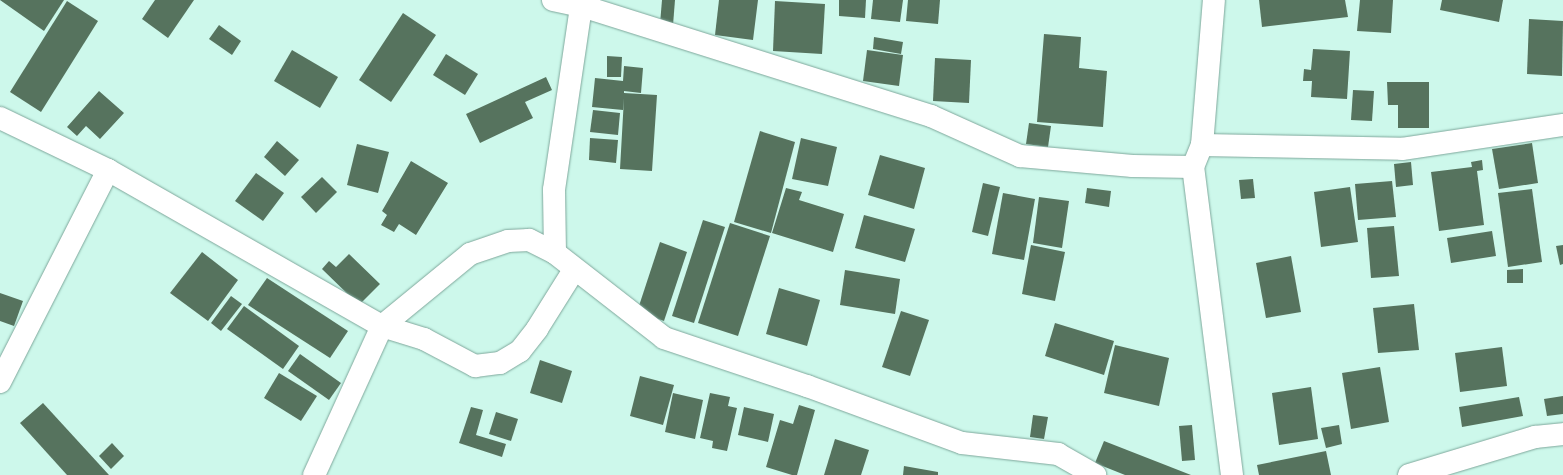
<!DOCTYPE html>
<style>
body{margin:0}
#map{position:relative;width:1563px;height:475px;overflow:hidden;background:#cdf8eb;font-family:Figtree,sans-serif}
div>[style]{position:absolute}
.building>*{inset:0;background:#56735e}
.roads{filter:drop-shadow(0 0 1px #7ea79b) drop-shadow(0 0 1px #7ea79b)}
.minor>*{height:22px;margin:-11px;padding:0 11px;transform-origin:11px;border-radius:11px;background:#fff}
span{translate:-50% -50%;white-space:nowrap;text-align:center;line-height:1.15;-webkit-text-stroke:4px #fff;paint-order:stroke}
</style>
<div id="map">
<div class="building">
<div style="clip-path:polygon(0 0,64px 0,44px 31px)"></div>
<div style="clip-path:polygon(155px 0,194px 0,168px 38px,142px 19px)"></div>
<div style="clip-path:polygon(662px 0,675px 0,673px 25px,660px 24px)"></div>
<div style="clip-path:polygon(719px 0,758px 0,753px 40px,715px 35px)"></div>
<div style="clip-path:polygon(839px 0,866px 0,865px 18px,839px 16px)"></div>
<div style="clip-path:polygon(873px 0,903px 0,900px 22px,871px 19px)"></div>
<div style="clip-path:polygon(908px 0,940px 0,938px 24px,906px 21px)"></div>
<div style="clip-path:polygon(1259px 0,1345px 0,1348px 17px,1262px 27px)"></div>
<div style="clip-path:polygon(1360px 0,1393px 0,1391px 33px,1357px 31px)"></div>
<div style="clip-path:polygon(1442px 0,1503px 0,1499px 22px,1440px 10px)"></div>
<div style="clip-path:polygon(67px 1px,98px 21px,41px 112px,10px 92px)"></div>
<div style="clip-path:polygon(775px 1px,825px 4px,822px 54px,773px 51px)"></div>
<div style="clip-path:polygon(403px 13px,436px 35px,391px 102px,359px 80px)"></div>
<div style="clip-path:polygon(1529px 19px,1563px 21px,1562px 76px,1527px 74px)"></div>
<div style="clip-path:polygon(219px 25px,241px 41px,232px 55px,209px 39px)"></div>
<div style="clip-path:polygon(1044px 34px,1081px 37px,1079px 68px,1107px 71px,1103px 127px,1037px 122px)"></div>
<div style="clip-path:polygon(874px 37px,903px 42px,901px 54px,873px 49px)"></div>
<div style="clip-path:polygon(1313px 49px,1350px 51px,1347px 99px,1311px 97px,1312px 81px,1303px 81px,1304px 69px,1311px 70px)"></div>
<div style="clip-path:polygon(292px 50px,338px 77px,320px 108px,274px 81px)"></div>
<div style="clip-path:polygon(867px 50px,903px 55px,899px 86px,863px 81px)"></div>
<div style="clip-path:polygon(446px 54px,478px 74px,465px 95px,433px 75px)"></div>
<div style="clip-path:polygon(607px 56px,622px 57px,621px 77px,607px 77px)"></div>
<div style="clip-path:polygon(935px 58px,971px 60px,969px 103px,933px 101px)"></div>
<div style="clip-path:polygon(624px 66px,643px 68px,641px 93px,624px 91px,624px 93px,657px 95px,652px 171px,620px 169px,624px 98px,623px 110px,592px 107px,594px 88px,613px 90px,594px 88px,595px 78px,623px 81px)"></div>
<div style="clip-path:polygon(546px 77px,552px 90px,525px 102px,533px 118px,480px 143px,466px 114px)"></div>
<div style="clip-path:polygon(1387px 82px,1429px 82px,1429px 128px,1398px 128px,1398px 105px,1388px 105px)"></div>
<div style="clip-path:polygon(1353px 90px,1374px 91px,1372px 121px,1351px 120px)"></div>
<div style="clip-path:polygon(99px 91px,124px 113px,100px 139px,86px 126px,77px 136px,67px 127px)"></div>
<div style="clip-path:polygon(593px 110px,620px 113px,618px 135px,590px 132px)"></div>
<div style="clip-path:polygon(1029px 123px,1051px 126px,1048px 147px,1026px 144px)"></div>
<div style="clip-path:polygon(760px 131px,795px 142px,771px 233px,734px 222px)"></div>
<div style="clip-path:polygon(590px 138px,618px 140px,616px 163px,589px 160px)"></div>
<div style="clip-path:polygon(801px 138px,837px 147px,828px 186px,792px 179px)"></div>
<div style="clip-path:polygon(277px 141px,299px 160px,285px 176px,264px 157px)"></div>
<div style="clip-path:polygon(1532px 143px,1538px 183px,1499px 189px,1492px 149px)"></div>
<div style="clip-path:polygon(357px 144px,389px 152px,378px 193px,347px 185px)"></div>
<div style="clip-path:polygon(880px 155px,925px 168px,914px 209px,868px 195px)"></div>
<div style="clip-path:polygon(1482px 160px,1483px 170px,1477px 171px,1484px 225px,1439px 231px,1431px 172px,1472px 167px,1471px 162px)"></div>
<div style="clip-path:polygon(411px 161px,448px 183px,416px 235px,399px 224px,394px 232px,381px 225px,387px 215px,382px 211px)"></div>
<div style="clip-path:polygon(1411px 162px,1413px 185px,1396px 187px,1394px 164px)"></div>
<div style="clip-path:polygon(256px 173px,284px 193px,263px 221px,235px 201px)"></div>
<div style="clip-path:polygon(322px 177px,337px 192px,316px 213px,301px 197px)"></div>
<div style="clip-path:polygon(1253px 179px,1255px 198px,1241px 199px,1239px 180px)"></div>
<div style="clip-path:polygon(1392px 181px,1396px 217px,1358px 220px,1355px 184px)"></div>
<div style="clip-path:polygon(983px 183px,1000px 187px,988px 236px,972px 232px)"></div>
<div style="clip-path:polygon(1350px 187px,1358px 242px,1321px 247px,1314px 192px)"></div>
<div style="clip-path:polygon(786px 188px,802px 192px,799px 200px,844px 214px,833px 252px,772px 233px)"></div>
<div style="clip-path:polygon(1087px 188px,1111px 191px,1109px 207px,1085px 203px)"></div>
<div style="clip-path:polygon(1532px 189px,1542px 262px,1508px 267px,1498px 193px)"></div>
<div style="clip-path:polygon(1003px 193px,1035px 199px,1024px 260px,992px 254px)"></div>
<div style="clip-path:polygon(1039px 197px,1069px 201px,1062px 248px,1033px 243px)"></div>
<div style="clip-path:polygon(864px 215px,915px 229px,905px 262px,855px 248px)"></div>
<div style="clip-path:polygon(703px 220px,725px 227px,694px 323px,672px 316px)"></div>
<div style="clip-path:polygon(730px 223px,770px 236px,738px 336px,698px 323px)"></div>
<div style="clip-path:polygon(1394px 226px,1399px 276px,1371px 278px,1367px 228px)"></div>
<div style="clip-path:polygon(1492px 231px,1496px 256px,1451px 263px,1447px 238px)"></div>
<div style="clip-path:polygon(660px 242px,687px 252px,664px 321px,637px 312px)"></div>
<div style="clip-path:polygon(1031px 245px,1065px 252px,1055px 301px,1022px 294px)"></div>
<div style="clip-path:polygon(1563px 245px,1563px 264px,1560px 265px,1556px 246px)"></div>
<div style="clip-path:polygon(202px 252px,238px 280px,208px 321px,170px 293px)"></div>
<div style="clip-path:polygon(349px 254px,380px 284px,359px 305px,322px 269px,329px 261px,336px 267px)"></div>
<div style="clip-path:polygon(1291px 256px,1301px 312px,1266px 318px,1256px 263px)"></div>
<div style="clip-path:polygon(1523px 269px,1523px 283px,1507px 283px,1507px 270px)"></div>
<div style="clip-path:polygon(845px 270px,900px 279px,895px 314px,840px 305px)"></div>
<div style="clip-path:polygon(267px 278px,348px 331px,330px 358px,248px 305px)"></div>
<div style="clip-path:polygon(779px 288px,820px 300px,807px 346px,766px 334px)"></div>
<div style="clip-path:polygon(0 293px,23px 301px,14px 326px,0 321px)"></div>
<div style="clip-path:polygon(231px 296px,242px 304px,221px 331px,211px 323px)"></div>
<div style="clip-path:polygon(1414px 304px,1419px 350px,1378px 353px,1373px 308px)"></div>
<div style="clip-path:polygon(244px 306px,299px 346px,283px 369px,227px 329px)"></div>
<div style="clip-path:polygon(901px 311px,929px 320px,910px 376px,882px 367px)"></div>
<div style="clip-path:polygon(1055px 323px,1114px 341px,1104px 375px,1045px 356px)"></div>
<div style="clip-path:polygon(1115px 345px,1169px 358px,1159px 406px,1104px 393px)"></div>
<div style="clip-path:polygon(1502px 347px,1507px 386px,1460px 392px,1455px 353px)"></div>
<div style="clip-path:polygon(300px 354px,341px 383px,329px 400px,288px 371px)"></div>
<div style="clip-path:polygon(540px 360px,572px 371px,562px 403px,530px 393px)"></div>
<div style="clip-path:polygon(1380px 367px,1389px 422px,1351px 429px,1342px 373px)"></div>
<div style="clip-path:polygon(279px 373px,317px 396px,301px 421px,264px 398px)"></div>
<div style="clip-path:polygon(640px 376px,674px 385px,663px 425px,630px 416px)"></div>
<div style="clip-path:polygon(1311px 387px,1318px 439px,1279px 445px,1272px 393px)"></div>
<div style="clip-path:polygon(673px 393px,703px 400px,695px 439px,665px 432px)"></div>
<div style="clip-path:polygon(710px 393px,730px 397px,728px 406px,737px 408px,727px 451px,712px 448px,713px 441px,700px 438px)"></div>
<div style="clip-path:polygon(1563px 396px,1563px 414px,1547px 416px,1544px 399px)"></div>
<div style="clip-path:polygon(1519px 397px,1523px 416px,1462px 427px,1459px 407px)"></div>
<div style="clip-path:polygon(43px 403px,109px 475px,67px 475px,20px 423px)"></div>
<div style="clip-path:polygon(799px 405px,815px 410px,797px 475px,792px 475px,766px 467px,780px 420px,793px 424px)"></div>
<div style="clip-path:polygon(471px 407px,483px 410px,476px 435px,506px 444px,502px 457px,459px 443px)"></div>
<div style="clip-path:polygon(744px 407px,774px 414px,768px 442px,738px 435px)"></div>
<div style="clip-path:polygon(496px 412px,518px 419px,511px 441px,489px 434px)"></div>
<div style="clip-path:polygon(1033px 415px,1048px 417px,1044px 439px,1030px 437px)"></div>
<div style="clip-path:polygon(1192px 425px,1195px 460px,1182px 461px,1179px 426px)"></div>
<div style="clip-path:polygon(1339px 425px,1342px 444px,1326px 448px,1321px 428px)"></div>
<div style="clip-path:polygon(835px 439px,869px 450px,861px 475px,824px 475px)"></div>
<div style="clip-path:polygon(1104px 441px,1191px 475px,1125px 475px,1095px 463px)"></div>
<div style="clip-path:polygon(112px 443px,124px 456px,111px 469px,99px 456px)"></div>
<div style="clip-path:polygon(1326px 451px,1331px 475px,1259px 475px,1257px 465px)"></div>
<div style="clip-path:polygon(904px 466px,938px 472px,938px 475px,903px 475px)"></div>
</div>
<div class="roads">
<div class="minor">
<div style="left:553px;top:0;width:30px;rotate:12deg"></div>
<div style="left:582px;top:6px;width:366px;rotate:17.5deg"></div>
<div style="left:931px;top:116px;width:98px;rotate:24.2deg"></div>
<div style="left:1020px;top:156px;width:113px;rotate:5.1deg"></div>
<div style="left:1133px;top:166px;width:60px;rotate:1deg"></div>
<div style="left:582px;top:0;width:192px;rotate:98.4deg"></div>
<div style="left:554px;top:190px;width:63px;rotate:89.1deg"></div>
<div style="left:555px;top:253px;width:138px;rotate:37.9deg"></div>
<div style="left:664px;top:338px;width:151px;rotate:18.6deg"></div>
<div style="left:807px;top:386px;width:165px;rotate:20.2deg"></div>
<div style="left:962px;top:443px;width:97px;rotate:6.5deg"></div>
<div style="left:1058px;top:454px;width:43px;rotate:29.6deg"></div>
<div style="left:0;top:118px;width:120px;rotate:25.7deg"></div>
<div style="left:108px;top:170px;width:315px;rotate:29.7deg"></div>
<div style="left:382px;top:326px;width:164px;rotate:114.5deg"></div>
<div style="left:1202px;top:145px;width:145px;rotate:-85.3deg"></div>
<div style="left:555px;top:253px;width:29px;rotate:-153deg"></div>
<div style="left:529px;top:240px;width:21px;rotate:177deg"></div>
<div style="left:508px;top:241px;width:40px;rotate:161.1deg"></div>
<div style="left:470px;top:254px;width:114px;rotate:140.7deg"></div>
<div style="left:382px;top:326px;width:44px;rotate:17.2deg"></div>
<div style="left:424px;top:339px;width:58px;rotate:27.9deg"></div>
<div style="left:475px;top:366px;width:25px;rotate:-7deg"></div>
<div style="left:500px;top:363px;width:23px;rotate:-31deg"></div>
<div style="left:520px;top:351px;width:28px;rotate:-52deg"></div>
<div style="left:537px;top:329px;width:70px;rotate:-57.9deg"></div>
<div style="left:0;top:382px;width:238px;rotate:-63deg"></div>
<div style="left:1232px;top:475px;width:310px;rotate:-97.2deg"></div>
<div style="left:1193px;top:167px;width:24px;rotate:-68deg"></div>
<div style="left:1202px;top:145px;width:200px;rotate:1.1deg"></div>
<div style="left:1402px;top:149px;width:163px;rotate:-8.5deg"></div>
<div style="left:1409px;top:475px;width:132px;rotate:-16.8deg"></div>
<div style="left:1535px;top:437px;width:28px;rotate:-6deg"></div>
</div>
</div>
</div>
